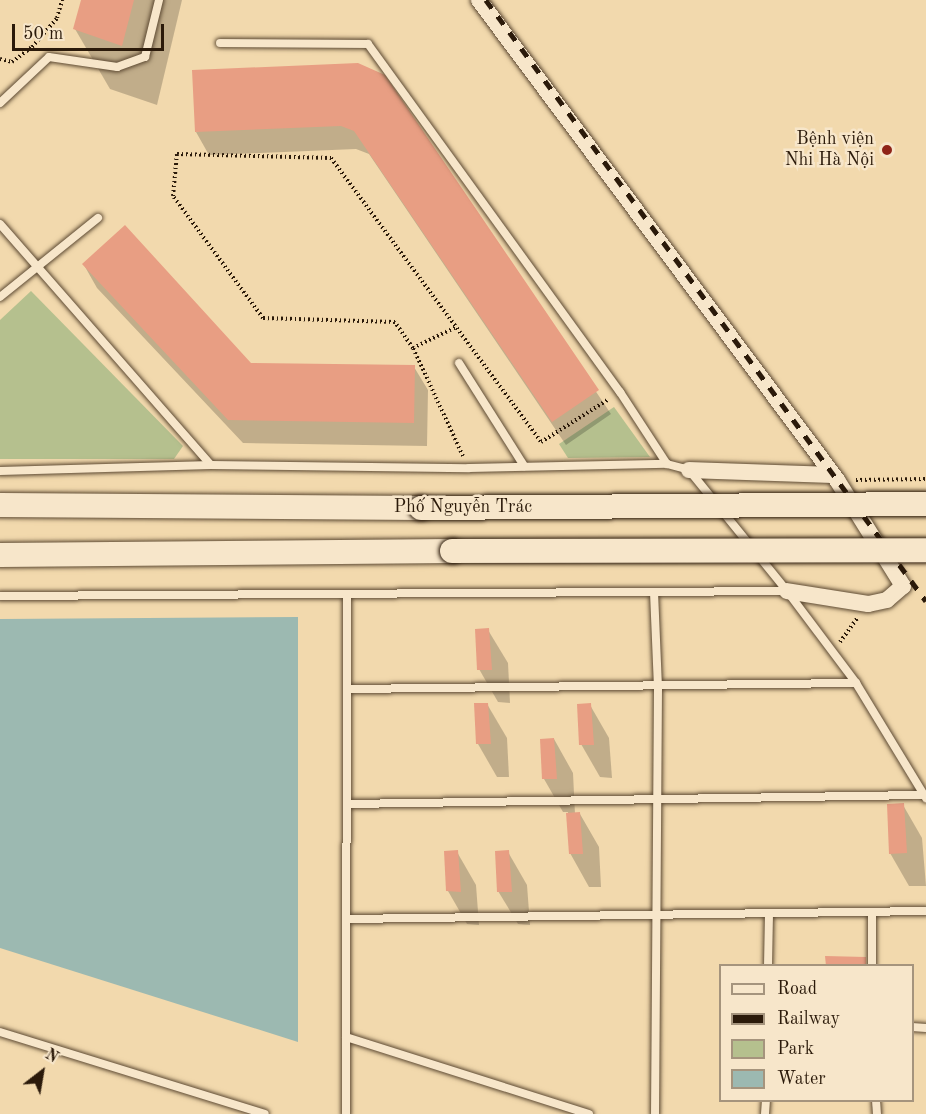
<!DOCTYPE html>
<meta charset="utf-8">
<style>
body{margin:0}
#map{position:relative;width:926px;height:1114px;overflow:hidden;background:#f2d9ad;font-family:"Old Standard TT",serif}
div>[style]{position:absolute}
.green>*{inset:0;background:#b5c08e}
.water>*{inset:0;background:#9cb9b1}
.shadow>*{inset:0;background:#0003}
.building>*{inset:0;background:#e89e83}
.path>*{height:4px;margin-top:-2px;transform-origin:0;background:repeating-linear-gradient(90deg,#2b1a0a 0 1.5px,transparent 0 4.5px)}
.roads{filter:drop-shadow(0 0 2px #5d4a33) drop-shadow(0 0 2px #5d4a33)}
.lane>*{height:8px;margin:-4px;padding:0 4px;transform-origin:4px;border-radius:4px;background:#f7e6ca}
.street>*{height:16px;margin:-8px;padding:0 8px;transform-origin:8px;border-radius:8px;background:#f7e6ca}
.secondary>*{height:24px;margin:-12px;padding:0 12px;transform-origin:12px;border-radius:12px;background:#f7e6ca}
.rail>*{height:4.5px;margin-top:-2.25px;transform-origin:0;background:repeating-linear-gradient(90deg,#2b1a0a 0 10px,transparent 0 20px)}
.bridges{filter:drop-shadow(0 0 2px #2b1a0a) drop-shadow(0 0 2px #2b1a0a)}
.secondary-bridge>*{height:24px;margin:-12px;padding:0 12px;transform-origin:12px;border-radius:12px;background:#f7e6ca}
.dots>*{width:16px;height:16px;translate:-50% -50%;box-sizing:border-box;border:3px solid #f7e6ca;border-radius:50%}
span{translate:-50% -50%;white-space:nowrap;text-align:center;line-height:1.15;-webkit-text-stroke:5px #f7e6ca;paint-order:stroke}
.poi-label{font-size:18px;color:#2b1a0a}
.right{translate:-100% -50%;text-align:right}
.street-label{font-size:18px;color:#2b1a0a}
.legend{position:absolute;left:719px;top:964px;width:195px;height:138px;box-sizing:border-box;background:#f7e6ca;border:2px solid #a5947d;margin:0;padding:8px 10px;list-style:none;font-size:18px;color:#2b1a0a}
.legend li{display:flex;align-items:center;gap:12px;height:30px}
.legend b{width:30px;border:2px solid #a5947d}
.north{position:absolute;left:12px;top:1042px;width:60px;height:60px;-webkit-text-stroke:4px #f7e6ca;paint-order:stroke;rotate:31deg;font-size:16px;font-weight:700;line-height:24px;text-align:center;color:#2b1a0a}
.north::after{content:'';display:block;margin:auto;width:21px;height:27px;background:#2b1a0a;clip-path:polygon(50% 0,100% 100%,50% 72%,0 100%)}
.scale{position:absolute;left:12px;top:24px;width:152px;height:27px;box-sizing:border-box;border:3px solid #2b1a0a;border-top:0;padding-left:8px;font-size:18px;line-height:21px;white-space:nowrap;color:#2b1a0a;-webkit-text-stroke:4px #f7e6ca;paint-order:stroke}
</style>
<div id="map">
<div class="green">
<div style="clip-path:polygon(31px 291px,183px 446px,174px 459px,0 459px,0 320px)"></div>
<div style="clip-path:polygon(614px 407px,650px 457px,568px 458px,559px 444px)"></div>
</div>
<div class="water">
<div style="clip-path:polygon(298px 617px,298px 1042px,0 948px,0 619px)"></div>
</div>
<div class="shadow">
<div style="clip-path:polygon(82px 0,182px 0,157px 105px,110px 89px,75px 29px)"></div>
<div style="clip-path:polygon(384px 76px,611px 414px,566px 445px,369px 154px,356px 149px,209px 155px,196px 132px)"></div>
<div style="clip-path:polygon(84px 265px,251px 364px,414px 367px,428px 390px,427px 446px,243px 443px,97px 288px)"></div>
<div style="clip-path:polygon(488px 630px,508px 663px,510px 703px,498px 702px,479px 669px)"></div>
<div style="clip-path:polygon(487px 704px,507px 738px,509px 777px,497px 777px,478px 744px)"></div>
<div style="clip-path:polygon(590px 705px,609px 738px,612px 778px,600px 777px,581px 744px)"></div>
<div style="clip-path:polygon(554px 739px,573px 773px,575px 814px,580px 814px,599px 847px,601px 887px,589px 887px,570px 853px,568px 812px,563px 812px,544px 779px)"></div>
<div style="clip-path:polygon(903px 805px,922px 838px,926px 886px,909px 886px,890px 853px)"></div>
<div style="clip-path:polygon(457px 852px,476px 885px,479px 925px,467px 924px,448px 891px)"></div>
<div style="clip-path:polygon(508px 852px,527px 885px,530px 925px,518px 924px,498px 891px)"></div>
</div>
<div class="building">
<div style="clip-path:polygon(81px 0,134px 0,122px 46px,73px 29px)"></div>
<div style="clip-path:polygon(358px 63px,385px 75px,599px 390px,552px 422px,354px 131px,341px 126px,195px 132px,192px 70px)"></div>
<div style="clip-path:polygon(125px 225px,251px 363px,415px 365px,414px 423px,228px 420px,82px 264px)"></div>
<div style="clip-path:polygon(489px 628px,492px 670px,477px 670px,475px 629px)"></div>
<div style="clip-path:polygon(474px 703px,488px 703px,491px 744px,476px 744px)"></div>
<div style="clip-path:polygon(591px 703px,594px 745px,579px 745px,577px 704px)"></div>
<div style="clip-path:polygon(554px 738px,557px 779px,542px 779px,540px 739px)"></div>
<div style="clip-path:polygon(904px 803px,907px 853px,889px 854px,887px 804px)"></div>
<div style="clip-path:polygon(580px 812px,583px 854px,569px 854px,566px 813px)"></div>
<div style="clip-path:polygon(458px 850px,461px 892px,446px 891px,444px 851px)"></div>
<div style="clip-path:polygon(509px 850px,512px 892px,497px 892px,495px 851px)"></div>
<div style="clip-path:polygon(825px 956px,866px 957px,866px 966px,826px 966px)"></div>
</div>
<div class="path">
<div style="left:0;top:59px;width:12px;rotate:14deg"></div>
<div style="left:12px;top:62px;width:25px;rotate:-37deg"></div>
<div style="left:32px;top:47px;width:38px;rotate:-49deg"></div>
<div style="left:57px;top:18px;width:19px;rotate:-74deg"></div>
<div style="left:413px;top:348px;width:48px;rotate:-26deg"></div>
<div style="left:463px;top:456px;width:119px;rotate:-114.8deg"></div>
<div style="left:413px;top:348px;width:32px;rotate:-125deg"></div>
<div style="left:395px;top:322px;width:132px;rotate:-178.3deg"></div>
<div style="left:263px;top:318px;width:152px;rotate:-126.4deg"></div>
<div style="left:173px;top:196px;width:42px;rotate:-84.6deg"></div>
<div style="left:177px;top:154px;width:154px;rotate:1.5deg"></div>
<div style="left:331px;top:158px;width:353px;rotate:53.5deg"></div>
<div style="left:541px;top:442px;width:80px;rotate:-32.3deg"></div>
<div style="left:856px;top:480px;width:70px;rotate:-0.8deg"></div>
<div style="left:840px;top:642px;width:29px;rotate:-54deg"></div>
</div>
<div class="roads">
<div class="lane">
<div style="left:220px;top:43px;width:148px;rotate:0.4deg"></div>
<div style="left:368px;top:44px;width:430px;rotate:54.1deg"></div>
<div style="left:620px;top:392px;width:86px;rotate:56.9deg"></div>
<div style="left:0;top:103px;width:67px;rotate:-43.2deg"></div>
<div style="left:49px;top:57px;width:69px;rotate:8.4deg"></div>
<div style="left:117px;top:67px;width:30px;rotate:-20deg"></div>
<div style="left:145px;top:57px;width:59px;rotate:-76.2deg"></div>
<div style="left:0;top:224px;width:320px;rotate:48.8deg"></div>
<div style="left:0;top:297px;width:126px;rotate:-38.9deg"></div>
<div style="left:459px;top:363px;width:122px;rotate:57.7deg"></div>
<div style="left:0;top:471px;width:211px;rotate:-1.6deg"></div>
<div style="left:211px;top:465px;width:258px;rotate:0.7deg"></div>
<div style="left:469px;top:468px;width:198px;rotate:-1.2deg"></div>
<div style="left:667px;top:464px;width:23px;rotate:15deg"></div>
<div style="left:689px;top:470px;width:156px;rotate:51deg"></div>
<div style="left:654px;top:592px;width:96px;rotate:87.6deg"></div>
<div style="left:658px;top:688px;width:426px;rotate:90.4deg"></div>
<div style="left:0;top:596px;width:787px;rotate:-0.36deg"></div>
<div style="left:787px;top:591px;width:115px;rotate:53.1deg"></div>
<div style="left:856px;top:683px;width:135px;rotate:58.7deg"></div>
<div style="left:349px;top:689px;width:507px;rotate:-0.68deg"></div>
<div style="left:348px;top:804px;width:576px;rotate:-0.9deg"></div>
<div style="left:872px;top:912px;width:54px;rotate:90deg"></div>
<div style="left:347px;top:919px;width:579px;rotate:-0.79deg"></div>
<div style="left:768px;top:966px;width:53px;rotate:-88.9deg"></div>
<div style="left:912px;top:1027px;width:14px;rotate:4deg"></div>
<div style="left:0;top:1032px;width:277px;rotate:17.2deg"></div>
<div style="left:346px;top:1037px;width:255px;rotate:17.6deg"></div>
<div style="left:876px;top:1100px;width:14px;rotate:86deg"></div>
<div style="left:346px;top:1114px;width:517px;rotate:-89.89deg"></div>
<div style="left:765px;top:1114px;width:14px;rotate:-86deg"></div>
</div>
<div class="street">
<div style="left:479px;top:0;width:599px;rotate:53.28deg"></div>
<div style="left:837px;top:480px;width:125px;rotate:58.1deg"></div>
<div style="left:903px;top:586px;width:21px;rotate:139deg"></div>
<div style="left:887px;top:600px;width:19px;rotate:168deg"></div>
<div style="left:868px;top:604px;width:82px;rotate:-170.9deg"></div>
<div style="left:689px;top:470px;width:143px;rotate:2deg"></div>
</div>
<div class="secondary">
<div style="left:0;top:505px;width:421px;rotate:0.4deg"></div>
<div style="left:0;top:555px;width:452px;rotate:-0.5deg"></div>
</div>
</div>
<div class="rail">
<div style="left:486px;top:0;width:745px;rotate:53.79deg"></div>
</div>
<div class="bridges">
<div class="secondary-bridge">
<div style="left:421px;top:508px;width:505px;rotate:-0.45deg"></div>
<div style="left:452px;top:551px;width:474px;rotate:-0.1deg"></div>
</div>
</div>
<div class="dots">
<div style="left:887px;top:150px;background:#8f2418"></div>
</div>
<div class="poi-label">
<span class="right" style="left:874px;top:150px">Bệnh viện<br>Nhi Hà Nội</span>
</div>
<div class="street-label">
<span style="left:463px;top:507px">Phố Nguyễn Trác</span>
</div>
<ul class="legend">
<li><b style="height:8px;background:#f7e6ca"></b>Road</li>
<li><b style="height:8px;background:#2b1a0a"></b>Railway</li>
<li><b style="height:16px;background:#b5c08e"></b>Park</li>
<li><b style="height:16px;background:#9cb9b1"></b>Water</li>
</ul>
<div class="north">N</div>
<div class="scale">50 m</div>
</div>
